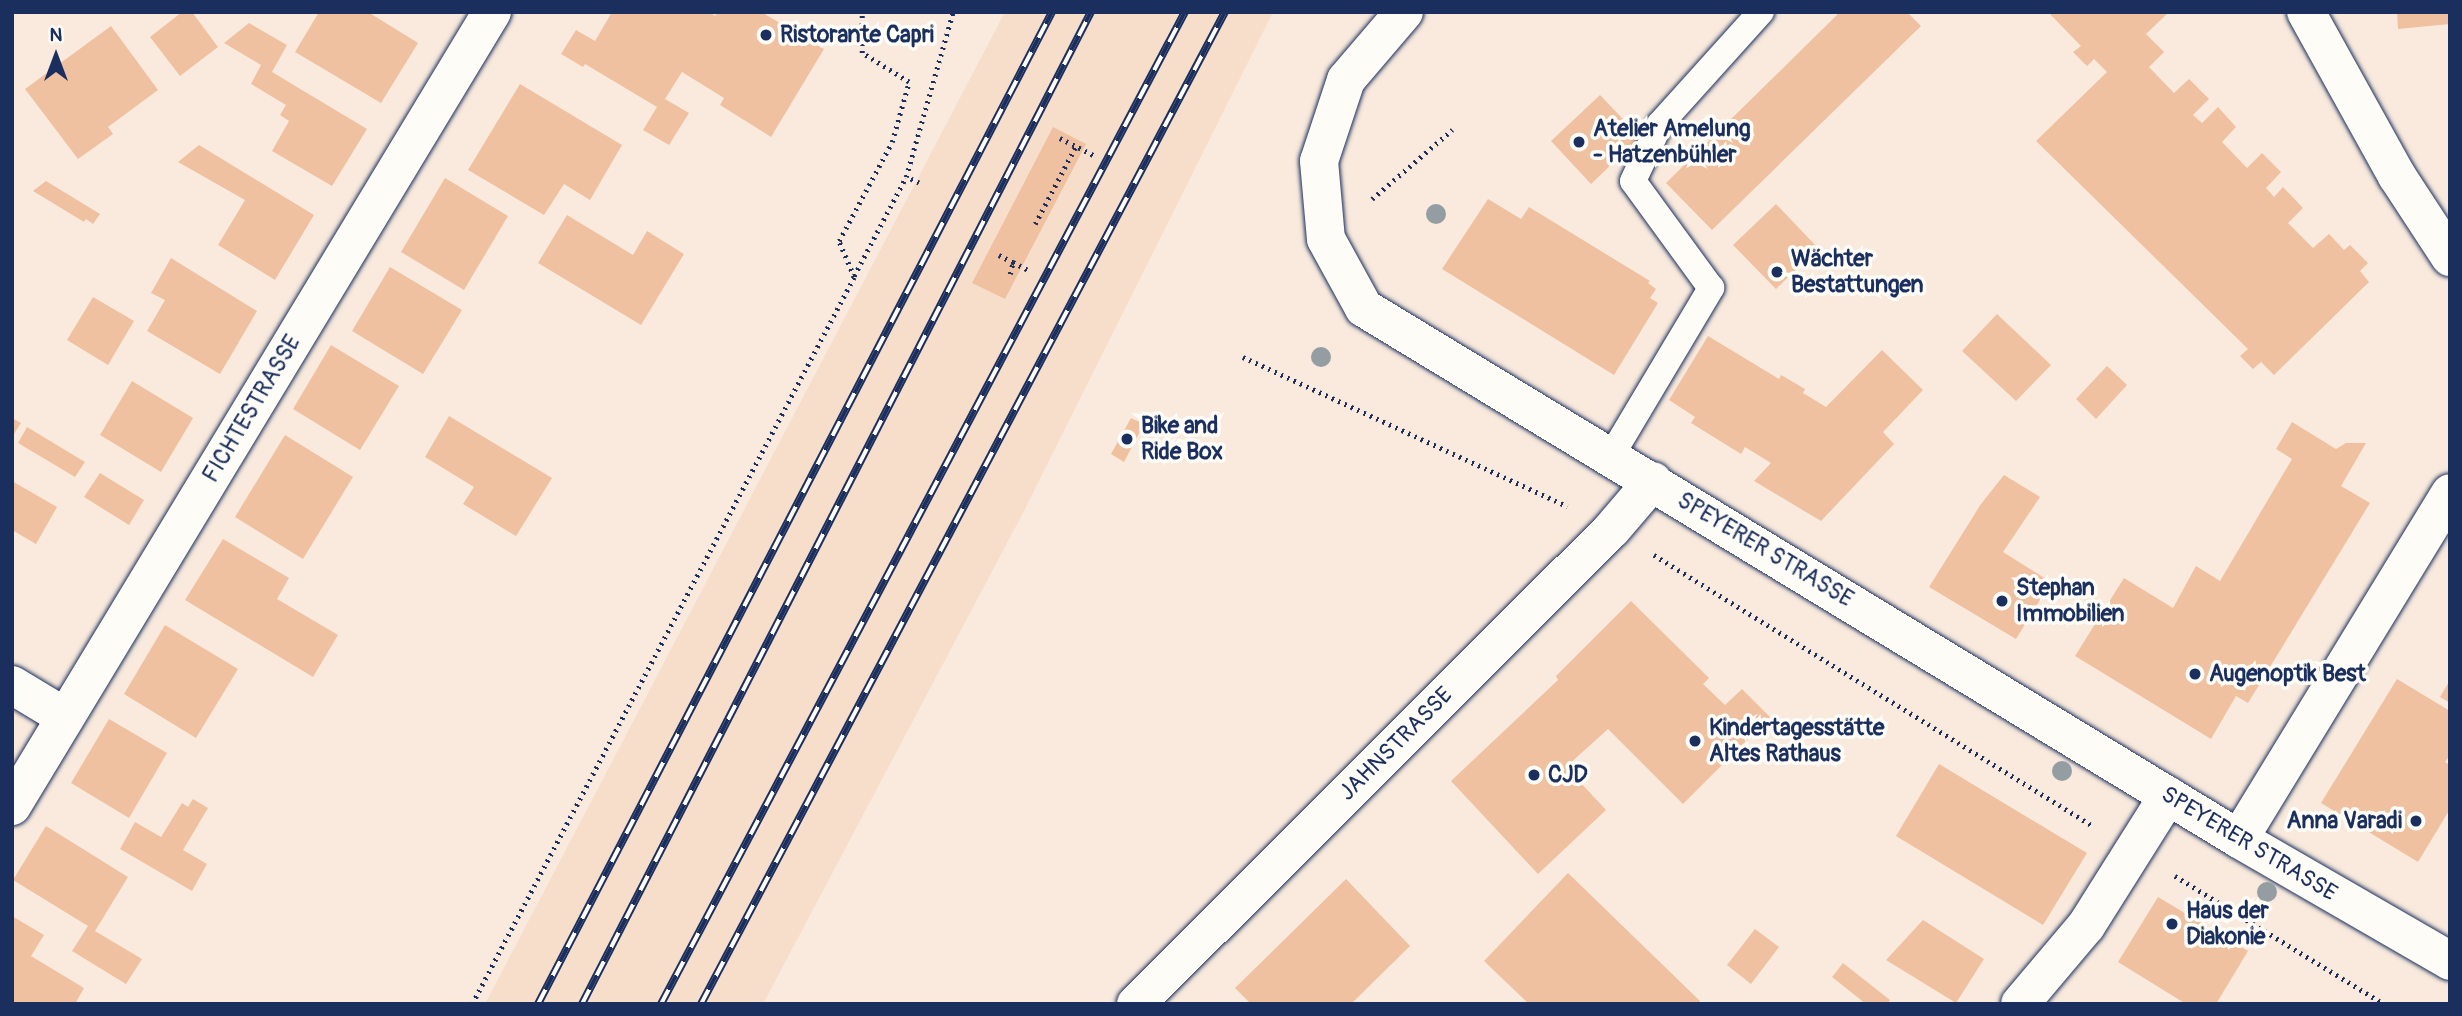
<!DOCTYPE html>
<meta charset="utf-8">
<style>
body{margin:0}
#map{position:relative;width:2462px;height:1016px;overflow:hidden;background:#f9eadd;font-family:Pangolin,sans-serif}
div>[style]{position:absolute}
.built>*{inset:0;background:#f6decb}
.building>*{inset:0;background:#f0c1a0}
.path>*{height:4.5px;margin-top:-2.25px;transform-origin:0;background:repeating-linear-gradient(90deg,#1b2f5e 0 2px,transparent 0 7px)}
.roads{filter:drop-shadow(0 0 2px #1b2f5e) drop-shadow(0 0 2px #1b2f5e)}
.service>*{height:26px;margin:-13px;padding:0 13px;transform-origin:13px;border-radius:13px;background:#fdfcf7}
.minor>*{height:38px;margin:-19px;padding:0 19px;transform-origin:19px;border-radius:19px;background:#fdfcf7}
.rail>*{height:8px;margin-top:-4px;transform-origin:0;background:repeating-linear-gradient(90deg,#fdfcf7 0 16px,#1b2f5e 0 32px);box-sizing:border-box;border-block:2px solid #1b2f5e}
.trees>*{width:20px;height:20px;margin:-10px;border-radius:50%;background:#949da2}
.dots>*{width:19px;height:19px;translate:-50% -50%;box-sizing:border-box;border:4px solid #fdfcf7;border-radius:50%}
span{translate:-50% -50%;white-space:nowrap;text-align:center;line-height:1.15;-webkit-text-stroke:7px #fdfcf7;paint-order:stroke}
.poi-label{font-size:23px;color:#1b2f5e;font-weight:700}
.left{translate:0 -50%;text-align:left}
.right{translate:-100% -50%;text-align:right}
.street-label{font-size:23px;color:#1b2f5e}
.frame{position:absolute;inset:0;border:14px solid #1b2f5e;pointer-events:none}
.north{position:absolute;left:21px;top:21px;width:70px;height:70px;-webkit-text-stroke:5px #fdfcf7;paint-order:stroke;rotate:0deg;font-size:19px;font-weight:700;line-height:28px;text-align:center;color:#1b2f5e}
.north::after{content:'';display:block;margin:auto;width:24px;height:32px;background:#1b2f5e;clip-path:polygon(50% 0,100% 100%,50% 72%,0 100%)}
</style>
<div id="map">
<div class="built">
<div style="clip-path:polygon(1005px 12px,1273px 12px,1024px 511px,763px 1004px,485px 1004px)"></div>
</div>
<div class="building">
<div style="clip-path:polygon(182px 12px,192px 12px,218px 47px,180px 76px,150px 37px)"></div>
<div style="clip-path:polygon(319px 12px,368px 12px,418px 43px,381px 103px,295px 52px)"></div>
<div style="clip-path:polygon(612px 12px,709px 12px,715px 16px,718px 12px,761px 12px,824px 49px,771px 137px,720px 105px,724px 98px,682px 72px,665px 99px,689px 113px,669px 145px,643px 130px,657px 107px,585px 64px,583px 67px,561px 54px,576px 30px,595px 41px)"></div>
<div style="clip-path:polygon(1840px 12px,1907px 12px,1921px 26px,1712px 230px,1666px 183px)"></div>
<div style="clip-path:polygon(2048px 12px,2169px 12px,2146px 34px,2164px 52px,2149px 67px,2174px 93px,2189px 79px,2209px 99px,2193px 115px,2202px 123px,2218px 107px,2236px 127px,2222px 142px,2247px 168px,2262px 153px,2281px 172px,2266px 188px,2274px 197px,2283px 187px,2303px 208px,2288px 223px,2313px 248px,2329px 234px,2344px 250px,2350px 245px,2368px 263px,2360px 271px,2369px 282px,2274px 375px,2261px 362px,2253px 369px,2240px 356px,2248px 349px,2036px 141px,2107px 72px,2094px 59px,2087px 66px,2073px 52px,2081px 46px)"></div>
<div style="clip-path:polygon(2397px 12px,2450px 12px,2450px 24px,2398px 29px)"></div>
<div style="clip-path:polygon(249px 23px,287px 45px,272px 72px,367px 129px,332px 186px,272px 151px,289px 121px,280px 115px,286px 105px,251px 84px,261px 65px,224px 43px)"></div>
<div style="clip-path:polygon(111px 26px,158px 90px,108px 127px,113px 134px,78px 159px,25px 89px)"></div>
<div style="clip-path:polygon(520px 84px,622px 145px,590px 200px,564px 184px,544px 215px,468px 170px)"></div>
<div style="clip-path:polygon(1600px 95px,1640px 137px,1591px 184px,1551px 141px)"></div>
<div style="clip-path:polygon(1053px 127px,1086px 144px,1005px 299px,972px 283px)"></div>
<div style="clip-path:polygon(199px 145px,314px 215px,275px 280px,218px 245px,245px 200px,178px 162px)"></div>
<div style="clip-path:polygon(445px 178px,508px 216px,464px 290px,401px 252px)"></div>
<div style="clip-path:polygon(46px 181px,100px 214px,93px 224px,86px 219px,84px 222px,33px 191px)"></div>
<div style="clip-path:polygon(1488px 199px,1521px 219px,1529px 207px,1650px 281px,1648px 283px,1656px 289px,1650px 298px,1658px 303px,1614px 375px,1442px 269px)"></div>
<div style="clip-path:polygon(1776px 204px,1818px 248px,1776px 289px,1733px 245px)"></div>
<div style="clip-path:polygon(567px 215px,633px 255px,647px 231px,684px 254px,641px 325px,538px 263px)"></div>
<div style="clip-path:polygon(171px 258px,257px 311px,220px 374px,147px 331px,165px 300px,151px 293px)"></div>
<div style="clip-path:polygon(390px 267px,462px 310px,423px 374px,352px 331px)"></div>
<div style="clip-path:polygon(93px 297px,134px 321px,108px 365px,67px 340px)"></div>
<div style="clip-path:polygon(1997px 314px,2051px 365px,2016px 401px,1962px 351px)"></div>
<div style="clip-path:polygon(1708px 336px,1779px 379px,1781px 375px,1805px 389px,1803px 393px,1826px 407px,1882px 350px,1923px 390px,1883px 432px,1894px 444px,1821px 521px,1754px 481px,1771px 463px,1745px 447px,1741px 454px,1691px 423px,1695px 417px,1669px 400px)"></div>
<div style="clip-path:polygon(331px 345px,399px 386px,360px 450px,293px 409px)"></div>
<div style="clip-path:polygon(2107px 366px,2127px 385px,2096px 419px,2076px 399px)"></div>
<div style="clip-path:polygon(132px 381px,193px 418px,161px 472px,100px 435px)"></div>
<div style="clip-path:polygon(449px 416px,552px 478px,516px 536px,463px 504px,474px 487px,425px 457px)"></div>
<div style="clip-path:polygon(12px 418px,21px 423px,12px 437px)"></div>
<div style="clip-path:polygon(1131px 418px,1144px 424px,1124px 462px,1111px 454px)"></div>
<div style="clip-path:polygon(2292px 422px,2336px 449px,2346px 443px,2366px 443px,2341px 486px,2370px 503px,2248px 703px,2236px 696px,2211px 739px,2075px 656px,2124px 578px,2173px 608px,2196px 566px,2220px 581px,2292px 459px,2276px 449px)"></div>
<div style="clip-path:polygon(27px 427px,85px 462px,75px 477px,18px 443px)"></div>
<div style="clip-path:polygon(285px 435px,353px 477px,303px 559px,235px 517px)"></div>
<div style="clip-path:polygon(100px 473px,144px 500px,129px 525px,84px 497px)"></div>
<div style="clip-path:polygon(2004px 475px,2040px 497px,2003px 552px,2051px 582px,2016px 639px,1929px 587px,1981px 504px)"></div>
<div style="clip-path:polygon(12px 481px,57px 507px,36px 544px,12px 530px)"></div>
<div style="clip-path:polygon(223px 539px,289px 578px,277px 599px,338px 635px,313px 677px,185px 600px)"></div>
<div style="clip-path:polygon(1631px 601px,1709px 678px,1703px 684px,1725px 705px,1742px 689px,1770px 717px,1683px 804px,1608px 729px,1566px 767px,1606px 810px,1538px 874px,1451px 781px,1558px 680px,1556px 676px)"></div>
<div style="clip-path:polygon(165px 625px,238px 669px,196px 738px,124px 694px)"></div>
<div style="clip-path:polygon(2397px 679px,2450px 711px,2450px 755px,2445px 762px,2450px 765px,2450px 809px,2418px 862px,2321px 803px)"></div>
<div style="clip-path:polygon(2450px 680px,2450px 703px,2440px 697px)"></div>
<div style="clip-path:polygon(109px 719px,167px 753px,129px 818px,71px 783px)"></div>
<div style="clip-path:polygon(1939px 764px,2087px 853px,2043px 925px,1896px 836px)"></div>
<div style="clip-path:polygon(193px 799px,208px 808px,183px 850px,207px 864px,192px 891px,120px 849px,135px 822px,161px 837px,182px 803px,188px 807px)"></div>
<div style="clip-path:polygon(46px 826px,128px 877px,95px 931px,142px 959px,126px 984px,72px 951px,88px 926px,13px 880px)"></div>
<div style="clip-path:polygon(1568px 873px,1700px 1001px,1697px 1004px,1529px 1004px,1484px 961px)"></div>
<div style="clip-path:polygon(1346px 879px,1410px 946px,1351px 1004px,1251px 1004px,1235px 988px)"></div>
<div style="clip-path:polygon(2158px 897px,2248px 951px,2216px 1004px,2186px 1004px,2118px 962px)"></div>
<div style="clip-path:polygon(12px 916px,44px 935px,31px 956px,84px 988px,75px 1004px,12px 1004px)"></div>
<div style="clip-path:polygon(1923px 920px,1984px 959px,1956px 1003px,1886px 960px)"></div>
<div style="clip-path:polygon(1755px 929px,1779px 947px,1751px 984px,1727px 965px)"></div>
<div style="clip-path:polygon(1843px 963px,1890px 1000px,1887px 1004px,1866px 1004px,1832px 977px)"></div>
</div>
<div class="path">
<div style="left:1060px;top:138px;width:38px;rotate:27deg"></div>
<div style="left:919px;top:183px;width:14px;rotate:-155deg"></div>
<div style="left:906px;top:177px;width:172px;rotate:-74.1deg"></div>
<div style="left:1372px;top:199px;width:106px;rotate:-40.8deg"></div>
<div style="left:1035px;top:224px;width:88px;rotate:-62.3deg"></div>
<div style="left:999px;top:255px;width:16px;rotate:27deg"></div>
<div style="left:1010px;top:274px;width:12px;rotate:-76deg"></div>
<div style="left:1013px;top:262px;width:19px;rotate:28deg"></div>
<div style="left:854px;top:276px;width:112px;rotate:-62.3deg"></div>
<div style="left:1243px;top:357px;width:357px;rotate:24.7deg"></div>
<div style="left:1654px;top:555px;width:516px;rotate:31.69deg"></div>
<div style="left:2175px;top:876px;width:245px;rotate:31.5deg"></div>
<div style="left:472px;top:1004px;width:821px;rotate:-62.28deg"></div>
<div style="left:854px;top:277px;width:39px;rotate:-113deg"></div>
<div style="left:839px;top:241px;width:112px;rotate:-61.8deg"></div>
<div style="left:892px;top:142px;width:62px;rotate:-74.2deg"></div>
<div style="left:909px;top:82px;width:55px;rotate:-148.3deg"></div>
<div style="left:862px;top:53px;width:41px;rotate:-90deg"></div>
</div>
<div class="roads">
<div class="service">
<div style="left:1611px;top:456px;width:196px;rotate:-59.2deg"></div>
<div style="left:1711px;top:288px;width:132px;rotate:-126.1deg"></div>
<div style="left:1633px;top:181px;width:63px;rotate:-64.7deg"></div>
<div style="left:1660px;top:124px;width:151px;rotate:-48deg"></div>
</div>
<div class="minor">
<div style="left:1404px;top:12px;width:89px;rotate:130.5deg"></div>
<div style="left:1346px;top:80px;width:85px;rotate:108.4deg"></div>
<div style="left:1319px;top:161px;width:78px;rotate:84.9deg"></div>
<div style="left:1326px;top:239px;width:79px;rotate:61.2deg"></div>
<div style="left:1364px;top:308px;width:1024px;rotate:31.25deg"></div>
<div style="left:2239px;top:839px;width:244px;rotate:30deg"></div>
<div style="left:2306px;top:12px;width:188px;rotate:61deg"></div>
<div style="left:2397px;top:176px;width:97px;rotate:56.8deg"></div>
<div style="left:12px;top:685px;width:62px;rotate:31.1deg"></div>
<div style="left:12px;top:806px;width:928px;rotate:-58.85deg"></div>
<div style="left:2239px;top:839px;width:405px;rotate:-58.6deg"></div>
<div style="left:1136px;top:1004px;width:672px;rotate:-44.94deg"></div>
<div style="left:1612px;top:529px;width:63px;rotate:-49.5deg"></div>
<div style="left:2020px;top:1004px;width:102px;rotate:-49.8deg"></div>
<div style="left:2086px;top:926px;width:154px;rotate:-57.8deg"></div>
</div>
</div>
<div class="rail">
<div style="left:538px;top:1004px;width:1117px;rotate:-62.61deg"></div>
<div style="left:582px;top:1004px;width:1115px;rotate:-62.84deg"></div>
<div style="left:661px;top:1004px;width:1122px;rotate:-62.16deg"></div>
<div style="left:701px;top:1004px;width:1122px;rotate:-62.16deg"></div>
</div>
<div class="trees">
<div style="left:1436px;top:214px"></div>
<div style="left:1321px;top:357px"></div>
<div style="left:2062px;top:771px"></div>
<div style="left:2267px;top:892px"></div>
</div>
<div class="dots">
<div style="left:766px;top:35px;background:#1b2f5e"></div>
<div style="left:1579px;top:142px;background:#1b2f5e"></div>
<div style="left:1777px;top:272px;background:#1b2f5e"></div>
<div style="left:1127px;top:439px;background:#1b2f5e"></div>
<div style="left:2002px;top:601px;background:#1b2f5e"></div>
<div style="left:2195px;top:674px;background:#1b2f5e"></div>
<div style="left:1695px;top:741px;background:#1b2f5e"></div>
<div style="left:1534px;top:775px;background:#1b2f5e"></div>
<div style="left:2416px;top:821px;background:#1b2f5e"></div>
<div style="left:2172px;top:924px;background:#1b2f5e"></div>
</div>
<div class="poi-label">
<span class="left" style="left:780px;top:35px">Ristorante Capri</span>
<span class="left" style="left:1593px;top:142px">Atelier Amelung<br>- Hatzenbühler</span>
<span class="left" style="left:1791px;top:272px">Wächter<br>Bestattungen</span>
<span class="left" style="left:1141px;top:439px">Bike and<br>Ride Box</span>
<span class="left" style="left:2016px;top:601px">Stephan<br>Immobilien</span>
<span class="left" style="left:2209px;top:674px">Augenoptik Best</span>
<span class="left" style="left:1709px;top:741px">Kindertagesstätte<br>Altes Rathaus</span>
<span class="left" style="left:1548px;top:775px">CJD</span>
<span class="right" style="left:2402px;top:821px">Anna Varadi</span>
<span class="left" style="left:2186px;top:924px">Haus der<br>Diakonie</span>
</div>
<div class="street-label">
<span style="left:252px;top:409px;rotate:-59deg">FICHTESTRASSE</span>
<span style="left:1765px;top:550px;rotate:31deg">SPEYERER STRASSE</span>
<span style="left:1396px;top:744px;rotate:-45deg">JAHNSTRASSE</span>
<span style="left:2249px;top:844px;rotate:31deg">SPEYERER STRASSE</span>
</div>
<div class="frame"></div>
<div class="north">N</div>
</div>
